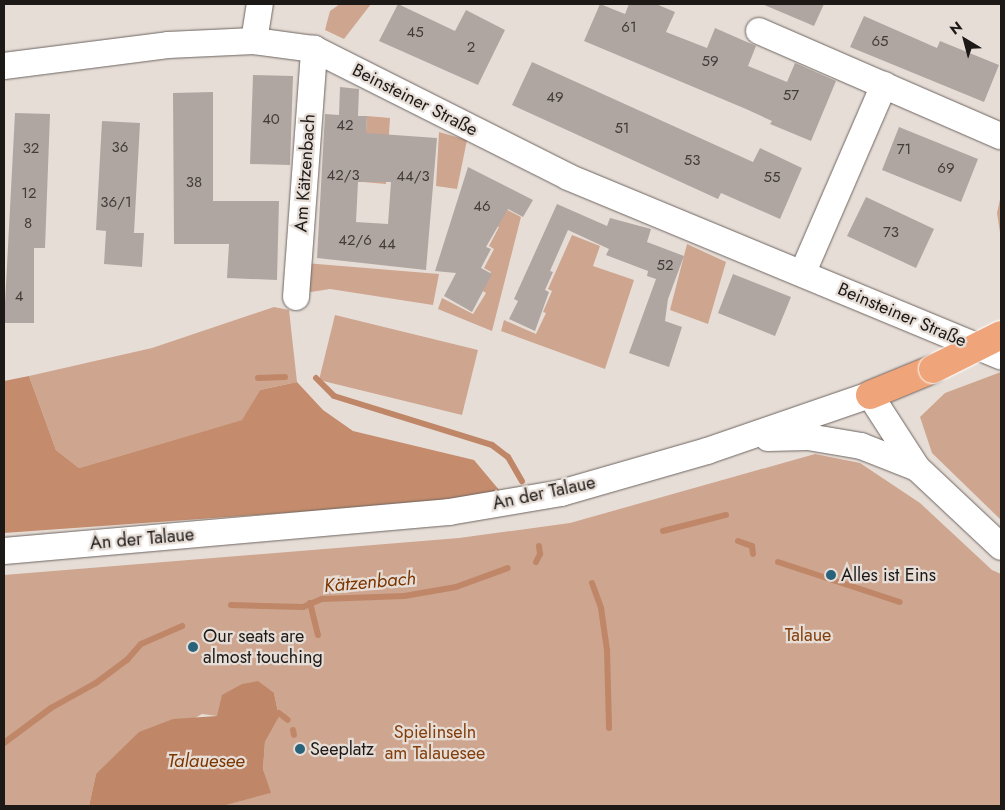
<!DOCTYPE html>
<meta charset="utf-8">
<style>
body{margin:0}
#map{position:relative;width:1005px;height:810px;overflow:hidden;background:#e7ddd7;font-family:Jost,sans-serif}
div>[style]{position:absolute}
.green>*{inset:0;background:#cea58f}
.forest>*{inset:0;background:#c48c6d}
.water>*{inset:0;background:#bf8768}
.stream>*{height:6px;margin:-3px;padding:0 3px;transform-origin:3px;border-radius:3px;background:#bf8768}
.building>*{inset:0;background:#b0a6a1}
.roads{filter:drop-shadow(0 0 1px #6d6560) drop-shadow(0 0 1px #6d6560)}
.minor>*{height:26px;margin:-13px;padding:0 13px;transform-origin:13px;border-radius:13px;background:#fff}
.highway>*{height:28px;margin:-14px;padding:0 14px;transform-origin:14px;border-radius:14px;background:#efa479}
.bridges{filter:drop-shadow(0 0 1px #fff) drop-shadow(0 0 1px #fff)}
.highway-bridge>*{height:28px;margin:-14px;padding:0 14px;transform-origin:14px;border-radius:14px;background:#efa479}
.dots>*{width:14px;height:14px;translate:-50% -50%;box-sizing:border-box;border:2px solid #e7ddd7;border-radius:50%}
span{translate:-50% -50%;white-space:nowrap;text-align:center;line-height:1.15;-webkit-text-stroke:4.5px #e7ddd7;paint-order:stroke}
.number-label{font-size:15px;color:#413c3a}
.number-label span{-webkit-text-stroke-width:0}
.street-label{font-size:18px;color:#1c1917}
.poi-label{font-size:18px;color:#1c1917}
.left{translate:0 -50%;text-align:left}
.park-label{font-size:18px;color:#833e0c}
.water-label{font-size:19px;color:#7b3600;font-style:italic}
.frame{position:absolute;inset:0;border:5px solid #1c1917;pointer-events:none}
.north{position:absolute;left:940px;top:15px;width:50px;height:50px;-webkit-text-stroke:4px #e7ddd7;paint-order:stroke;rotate:323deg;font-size:14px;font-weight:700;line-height:20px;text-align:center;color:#1c1917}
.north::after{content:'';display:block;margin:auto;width:18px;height:22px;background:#1c1917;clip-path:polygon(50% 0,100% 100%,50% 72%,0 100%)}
</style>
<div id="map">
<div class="green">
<div style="clip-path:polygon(340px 4px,371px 4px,344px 39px,325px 30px,330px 11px)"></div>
<div style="clip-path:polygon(367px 116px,390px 118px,386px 184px,363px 182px)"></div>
<div style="clip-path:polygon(439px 132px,467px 140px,457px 189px,436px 186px)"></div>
<div style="clip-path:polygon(1001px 195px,1001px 239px,997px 213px)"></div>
<div style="clip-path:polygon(502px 207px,521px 217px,492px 331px,438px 309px,442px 298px,473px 314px,486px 293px,480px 289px,491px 272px,484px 268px,494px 249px,489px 246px,499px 227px,493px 224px)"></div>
<div style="clip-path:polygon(572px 235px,600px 246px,593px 266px,634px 280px,605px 369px,501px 331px,504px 320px,536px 334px,546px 313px,543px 312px,552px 291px,548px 289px)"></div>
<div style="clip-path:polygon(687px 244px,726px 262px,708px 324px,670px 310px)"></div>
<div style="clip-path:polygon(305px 263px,439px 274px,433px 305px,330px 289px,311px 292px,306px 289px)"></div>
<div style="clip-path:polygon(274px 307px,289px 310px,297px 382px,260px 390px,243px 420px,79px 468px,56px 450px,29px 376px,152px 348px)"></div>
<div style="clip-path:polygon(335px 315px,478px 350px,462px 415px,319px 380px)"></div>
<div style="clip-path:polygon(1001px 372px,1001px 520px,932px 453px,920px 417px,945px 393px)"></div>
<div style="clip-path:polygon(815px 454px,860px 463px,920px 503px,992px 570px,1001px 574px,1001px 806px,223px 806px,270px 793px,263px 769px,265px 742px,279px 717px,274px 693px,217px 716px,202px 714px,96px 774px,89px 806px,4px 806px,4px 575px,459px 538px,570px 523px)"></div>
</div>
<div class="forest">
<div style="clip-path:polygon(29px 376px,56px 450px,79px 468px,242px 420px,260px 390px,297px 382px,323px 410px,353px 431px,474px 460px,500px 491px,425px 503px,4px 533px,4px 381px)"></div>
</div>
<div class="water">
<div style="clip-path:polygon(258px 681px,274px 693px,279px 717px,265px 742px,263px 769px,271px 793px,223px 806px,89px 806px,96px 774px,139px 732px,173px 719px,217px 716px,222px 695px,242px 684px)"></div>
</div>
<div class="stream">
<div style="left:258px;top:378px;width:27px;rotate:-2deg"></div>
<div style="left:316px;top:378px;width:25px;rotate:45deg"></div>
<div style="left:334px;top:396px;width:165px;rotate:17.2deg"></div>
<div style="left:492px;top:445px;width:20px;rotate:37deg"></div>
<div style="left:508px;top:457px;width:28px;rotate:60deg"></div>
<div style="left:663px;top:531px;width:65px;rotate:-14.3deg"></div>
<div style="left:738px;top:541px;width:15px;rotate:20deg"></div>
<div style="left:752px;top:546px;width:8px;rotate:83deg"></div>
<div style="left:536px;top:562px;width:9px;rotate:-63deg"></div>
<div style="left:540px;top:554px;width:8px;rotate:-97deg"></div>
<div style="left:778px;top:562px;width:128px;rotate:18.2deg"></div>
<div style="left:592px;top:583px;width:27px;rotate:70deg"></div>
<div style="left:601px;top:608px;width:42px;rotate:81.9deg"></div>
<div style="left:607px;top:650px;width:78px;rotate:88.5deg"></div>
<div style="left:310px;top:603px;width:33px;rotate:76deg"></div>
<div style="left:231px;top:605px;width:72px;rotate:1.6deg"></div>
<div style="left:303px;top:607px;width:21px;rotate:-23deg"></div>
<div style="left:322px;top:599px;width:82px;rotate:-2.1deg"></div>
<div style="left:404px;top:596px;width:53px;rotate:-9.8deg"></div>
<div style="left:456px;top:587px;width:55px;rotate:-20.1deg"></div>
<div style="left:279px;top:713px;width:11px;rotate:38deg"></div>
<div style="left:293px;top:730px;width:5px;rotate:79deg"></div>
<div style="left:4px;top:743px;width:59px;rotate:-36.7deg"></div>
<div style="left:51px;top:708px;width:51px;rotate:-29.1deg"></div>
<div style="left:96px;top:683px;width:39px;rotate:-37deg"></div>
<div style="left:127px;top:660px;width:21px;rotate:-49deg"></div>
<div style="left:141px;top:644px;width:45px;rotate:-23.7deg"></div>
</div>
<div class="building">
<div style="clip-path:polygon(398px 4px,455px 31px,466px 10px,505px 30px,478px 85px,379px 41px)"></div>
<div style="clip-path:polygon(600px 4px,625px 14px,629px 4px,656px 4px,675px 12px,666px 32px,707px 48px,715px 28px,756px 46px,748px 66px,787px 82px,795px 63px,836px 81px,811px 141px,770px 124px,772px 121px,746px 109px,584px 41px)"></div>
<div style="clip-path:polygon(762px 4px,824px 4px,814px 26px)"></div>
<div style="clip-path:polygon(864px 16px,937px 48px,940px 41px,999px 65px,984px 102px,850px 47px)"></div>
<div style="clip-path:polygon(532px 62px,753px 162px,760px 148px,802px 168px,780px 219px,721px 193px,718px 199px,512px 105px)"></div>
<div style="clip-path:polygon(253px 75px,293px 76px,290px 165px,250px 164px)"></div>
<div style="clip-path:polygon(evenodd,340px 87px,359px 89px,358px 116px,367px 116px,366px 133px,437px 138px,426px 270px,317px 258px,325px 114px,339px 115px,340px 87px,358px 182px,391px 182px,388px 224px,356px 222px,358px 182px)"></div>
<div style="clip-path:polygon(213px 92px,213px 201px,279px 201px,277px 280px,227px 278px,229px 244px,174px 244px,173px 93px)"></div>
<div style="clip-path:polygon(15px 113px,50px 114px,45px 248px,34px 248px,34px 323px,4px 323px)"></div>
<div style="clip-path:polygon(102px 121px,140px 123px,134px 233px,144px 233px,142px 267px,104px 264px,106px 231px,96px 230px)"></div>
<div style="clip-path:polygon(899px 127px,978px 159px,961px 202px,882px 170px)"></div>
<div style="clip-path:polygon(468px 167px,533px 200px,523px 217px,508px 209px,486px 247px,491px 249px,481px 268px,492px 274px,472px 312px,444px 296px,456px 273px,435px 271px)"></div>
<div style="clip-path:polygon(866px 197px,934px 229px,916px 268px,847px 236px)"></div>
<div style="clip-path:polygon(557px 204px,607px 226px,610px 218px,651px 229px,647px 242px,684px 256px,668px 299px,665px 321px,682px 327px,669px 367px,629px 353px,656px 279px,647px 276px,648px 271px,606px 255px,609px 249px,568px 230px,550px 271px,553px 272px,545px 290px,549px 292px,535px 331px,509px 319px,518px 301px,514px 299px)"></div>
<div style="clip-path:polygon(733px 274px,791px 297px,775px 336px,718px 313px)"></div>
</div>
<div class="roads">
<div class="minor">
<div style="left:759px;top:31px;width:264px;rotate:23.5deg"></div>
<div style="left:254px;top:41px;width:37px;rotate:-81deg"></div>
<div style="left:4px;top:66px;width:165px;rotate:-7.3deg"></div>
<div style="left:168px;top:45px;width:86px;rotate:-2.7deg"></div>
<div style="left:254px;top:41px;width:61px;rotate:7.6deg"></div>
<div style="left:314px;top:49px;width:284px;rotate:26.7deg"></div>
<div style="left:568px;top:177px;width:469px;rotate:22.5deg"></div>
<div style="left:803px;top:272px;width:204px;rotate:-66.6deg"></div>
<div style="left:296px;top:297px;width:249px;rotate:-85.8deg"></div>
<div style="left:768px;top:438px;width:40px;rotate:-1.4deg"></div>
<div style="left:808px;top:437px;width:54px;rotate:9.6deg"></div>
<div style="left:861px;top:446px;width:60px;rotate:21.4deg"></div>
<div style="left:4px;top:551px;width:447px;rotate:-5deg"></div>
<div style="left:449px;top:512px;width:114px;rotate:-9.6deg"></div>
<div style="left:561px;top:493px;width:152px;rotate:-16deg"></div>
<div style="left:707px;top:451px;width:172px;rotate:-19deg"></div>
<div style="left:870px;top:395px;width:87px;rotate:57.2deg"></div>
<div style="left:917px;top:468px;width:115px;rotate:43.2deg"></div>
</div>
<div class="highway">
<div style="left:870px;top:395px;width:68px;rotate:-22.4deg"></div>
</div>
</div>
<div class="bridges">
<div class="highway-bridge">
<div style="left:933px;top:369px;width:76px;rotate:-26.6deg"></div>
</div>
</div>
<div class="dots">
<div style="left:831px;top:575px;background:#29627b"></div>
<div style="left:193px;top:647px;background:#29627b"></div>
<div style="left:300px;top:749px;background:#29627b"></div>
</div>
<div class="number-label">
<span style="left:629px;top:28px">61</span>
<span style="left:415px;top:33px">45</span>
<span style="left:880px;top:42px">65</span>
<span style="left:471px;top:48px">2</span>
<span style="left:710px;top:62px">59</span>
<span style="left:791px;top:96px">57</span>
<span style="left:555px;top:98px">49</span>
<span style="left:271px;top:120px">40</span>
<span style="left:345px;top:126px">42</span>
<span style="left:622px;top:129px">51</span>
<span style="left:120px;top:148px">36</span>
<span style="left:31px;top:149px">32</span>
<span style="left:904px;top:150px">71</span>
<span style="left:692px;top:161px">53</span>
<span style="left:946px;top:169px">69</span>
<span style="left:343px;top:176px">42/3</span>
<span style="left:413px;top:177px">44/3</span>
<span style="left:772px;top:178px">55</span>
<span style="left:194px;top:183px">38</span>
<span style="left:29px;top:194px">12</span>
<span style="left:116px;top:203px">36/1</span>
<span style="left:482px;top:207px">46</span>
<span style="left:28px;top:224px">8</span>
<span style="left:891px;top:233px">73</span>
<span style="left:355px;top:241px">42/6</span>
<span style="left:387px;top:245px">44</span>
<span style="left:665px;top:266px">52</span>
<span style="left:19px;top:297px">4</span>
</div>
<div class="street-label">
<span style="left:415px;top:100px;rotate:27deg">Beinsteiner Straße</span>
<span style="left:305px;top:173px;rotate:-86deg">Am Kätzenbach</span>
<span style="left:902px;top:315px;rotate:23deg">Beinsteiner Straße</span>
<span style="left:544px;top:493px;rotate:-12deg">An der Talaue</span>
<span style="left:142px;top:539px;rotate:-5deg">An der Talaue</span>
</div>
<div class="poi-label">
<span class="left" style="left:841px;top:575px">Alles ist Eins</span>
<span class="left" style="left:203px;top:647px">Our seats are<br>almost touching</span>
<span class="left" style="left:310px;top:749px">Seeplatz</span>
</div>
<div class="park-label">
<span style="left:808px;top:635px">Talaue</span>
<span style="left:435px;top:743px">Spielinseln<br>am Talauesee</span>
</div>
<div class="water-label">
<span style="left:370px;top:582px;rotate:-5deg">Kätzenbach</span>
<span style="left:206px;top:761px">Talauesee</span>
</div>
<div class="frame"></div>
<div class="north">N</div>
</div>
